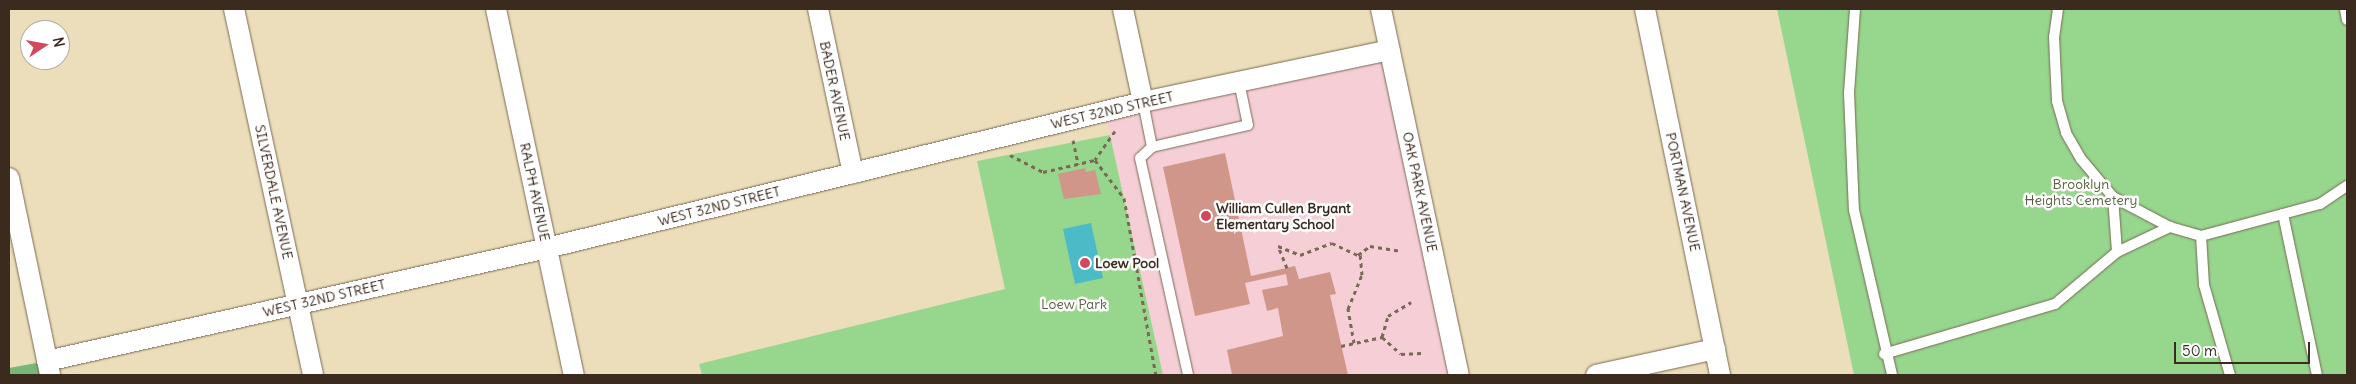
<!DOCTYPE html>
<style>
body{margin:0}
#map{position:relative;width:2356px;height:384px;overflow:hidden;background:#eddebb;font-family:Delius,sans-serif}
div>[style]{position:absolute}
.built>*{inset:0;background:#f6cfd6}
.green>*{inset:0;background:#96d68d}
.forest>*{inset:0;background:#78b778}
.water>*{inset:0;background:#4dbac8}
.building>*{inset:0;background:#d09689}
.path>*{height:3px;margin-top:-1.5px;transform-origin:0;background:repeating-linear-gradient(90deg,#796955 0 4px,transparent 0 8px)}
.roads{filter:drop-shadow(0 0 1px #796955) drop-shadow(0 0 1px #796955)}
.service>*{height:10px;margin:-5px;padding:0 5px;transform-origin:5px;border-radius:5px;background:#fff}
.minor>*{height:20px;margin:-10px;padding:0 10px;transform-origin:10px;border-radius:10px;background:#fff}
.dots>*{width:14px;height:14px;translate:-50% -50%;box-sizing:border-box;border:2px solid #fff;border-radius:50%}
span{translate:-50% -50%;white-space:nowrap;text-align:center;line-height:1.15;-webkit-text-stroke:5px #fff;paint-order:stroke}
.street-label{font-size:14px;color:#3b2a1e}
.park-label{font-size:14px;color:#565e3f}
.poi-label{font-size:14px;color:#3b2a1e;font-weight:700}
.left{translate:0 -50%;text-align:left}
.frame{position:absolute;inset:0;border:10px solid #3b2a1e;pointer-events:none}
.north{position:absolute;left:20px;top:20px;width:50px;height:50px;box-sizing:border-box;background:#fff;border:1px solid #b1aaa5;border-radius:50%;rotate:78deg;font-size:14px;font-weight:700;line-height:20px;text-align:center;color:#3b2a1e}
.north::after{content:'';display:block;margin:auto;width:18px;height:22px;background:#d1495b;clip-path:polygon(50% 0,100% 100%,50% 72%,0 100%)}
.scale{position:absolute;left:2174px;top:342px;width:136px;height:22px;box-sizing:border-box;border:2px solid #3b2a1e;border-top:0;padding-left:6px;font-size:15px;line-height:18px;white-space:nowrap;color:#3b2a1e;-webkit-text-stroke:4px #fff;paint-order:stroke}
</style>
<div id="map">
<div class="built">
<div style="clip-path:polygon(1390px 50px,1459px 375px,1163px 375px,1105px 111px)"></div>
</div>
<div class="green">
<div style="clip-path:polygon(1777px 9px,2347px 9px,2347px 375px,1854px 375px)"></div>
<div style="clip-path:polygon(1110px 135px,1163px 375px,702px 375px,699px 364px,1005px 289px,977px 161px)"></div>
</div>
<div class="forest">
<div style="clip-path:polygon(47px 361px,50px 375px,9px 375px,9px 368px)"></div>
</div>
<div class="water">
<div style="clip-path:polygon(1091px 223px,1103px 278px,1075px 284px,1063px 229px)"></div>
</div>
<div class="building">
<div style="clip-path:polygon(1225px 153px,1251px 276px,1295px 266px,1299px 279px,1330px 272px,1336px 294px,1330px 295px,1348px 375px,1232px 375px,1227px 350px,1283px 336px,1278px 308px,1267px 311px,1262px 290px,1288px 285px,1286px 274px,1245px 283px,1250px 304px,1195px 316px,1163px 167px)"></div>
<div style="clip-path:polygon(1085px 168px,1086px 172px,1095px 170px,1101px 194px,1064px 199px,1058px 174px)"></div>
</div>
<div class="path">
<div style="left:1115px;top:131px;width:35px;rotate:125deg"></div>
<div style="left:1095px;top:160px;width:48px;rotate:52.7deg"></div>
<div style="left:1124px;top:198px;width:180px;rotate:79.8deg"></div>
<div style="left:1073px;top:140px;width:25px;rotate:78deg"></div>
<div style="left:1010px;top:155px;width:37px;rotate:27deg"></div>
<div style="left:1043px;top:172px;width:53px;rotate:-13deg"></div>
<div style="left:1287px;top:268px;width:24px;rotate:-112deg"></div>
<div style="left:1278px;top:246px;width:24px;rotate:22deg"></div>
<div style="left:1300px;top:255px;width:34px;rotate:-21deg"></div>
<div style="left:1332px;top:243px;width:29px;rotate:25deg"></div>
<div style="left:1358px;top:255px;width:15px;rotate:-37deg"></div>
<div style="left:1370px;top:246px;width:30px;rotate:9deg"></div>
<div style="left:1382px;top:337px;width:22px;rotate:-74deg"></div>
<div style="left:1388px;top:316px;width:27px;rotate:-31deg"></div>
<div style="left:1354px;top:343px;width:35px;rotate:-100deg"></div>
<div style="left:1348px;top:309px;width:37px;rotate:-68deg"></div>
<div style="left:1362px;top:275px;width:21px;rotate:-95deg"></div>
<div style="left:1341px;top:346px;width:42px;rotate:-12.4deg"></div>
<div style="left:1382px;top:337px;width:25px;rotate:42deg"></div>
<div style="left:1401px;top:354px;width:21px;rotate:-3deg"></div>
</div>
<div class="roads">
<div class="service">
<div style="left:1855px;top:9px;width:84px;rotate:94.1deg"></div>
<div style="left:1849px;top:93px;width:117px;rotate:87.6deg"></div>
<div style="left:1854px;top:210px;width:169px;rotate:77deg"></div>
<div style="left:2058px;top:9px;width:28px;rotate:98deg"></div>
<div style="left:2054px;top:37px;width:64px;rotate:87.3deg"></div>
<div style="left:2057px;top:101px;width:33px;rotate:74deg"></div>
<div style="left:2066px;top:133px;width:30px;rotate:60deg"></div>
<div style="left:2081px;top:159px;width:50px;rotate:49.9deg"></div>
<div style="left:2113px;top:197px;width:64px;rotate:27.8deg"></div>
<div style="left:2170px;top:227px;width:32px;rotate:16deg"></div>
<div style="left:2201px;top:236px;width:123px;rotate:-15.1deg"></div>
<div style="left:2320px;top:204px;width:32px;rotate:-34deg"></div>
<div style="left:2345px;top:9px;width:11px;rotate:80deg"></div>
<div style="left:1143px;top:102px;width:46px;rotate:78.7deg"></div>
<div style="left:1152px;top:147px;width:98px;rotate:-12.9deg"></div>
<div style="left:1248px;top:125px;width:44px;rotate:-101.8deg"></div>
<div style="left:1152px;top:147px;width:16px;rotate:137deg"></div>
<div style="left:1140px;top:158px;width:222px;rotate:77.5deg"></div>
<div style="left:2113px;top:197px;width:55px;rotate:85.8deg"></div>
<div style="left:2283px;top:214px;width:165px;rotate:78.1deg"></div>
<div style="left:2201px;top:236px;width:49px;rotate:86.5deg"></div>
<div style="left:2204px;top:285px;width:94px;rotate:73.9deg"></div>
<div style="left:1884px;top:354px;width:178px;rotate:-16.3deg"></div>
<div style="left:2055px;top:304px;width:81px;rotate:-40deg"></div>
<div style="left:2117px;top:252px;width:59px;rotate:-25.3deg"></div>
</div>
<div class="minor">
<div style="left:234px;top:9px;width:374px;rotate:77.8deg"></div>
<div style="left:496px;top:9px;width:374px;rotate:78deg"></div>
<div style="left:818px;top:9px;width:168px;rotate:78deg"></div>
<div style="left:1123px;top:9px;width:95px;rotate:77.9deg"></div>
<div style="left:1381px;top:9px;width:374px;rotate:78deg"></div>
<div style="left:1645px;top:9px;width:374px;rotate:78.4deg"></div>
<div style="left:9px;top:178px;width:201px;rotate:78.2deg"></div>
<div style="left:47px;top:361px;width:513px;rotate:-12.73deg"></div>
<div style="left:547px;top:248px;width:614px;rotate:-13.76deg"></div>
<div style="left:1143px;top:102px;width:252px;rotate:-11.9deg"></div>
<div style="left:1596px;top:375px;width:122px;rotate:-12.3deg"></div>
</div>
</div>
<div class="dots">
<div style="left:1206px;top:216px;background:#d1495b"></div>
<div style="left:1085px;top:263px;background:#d1495b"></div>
</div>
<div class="street-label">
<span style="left:835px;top:91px;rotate:78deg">BADER AVENUE</span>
<span style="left:1112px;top:110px;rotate:-13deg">WEST 32ND STREET</span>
<span style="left:274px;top:192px;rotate:78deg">SILVERDALE AVENUE</span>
<span style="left:535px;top:192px;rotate:78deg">RALPH AVENUE</span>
<span style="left:1420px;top:192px;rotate:78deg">OAK PARK AVENUE</span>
<span style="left:1683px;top:192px;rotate:78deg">PORTMAN AVENUE</span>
<span style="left:719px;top:206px;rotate:-14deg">WEST 32ND STREET</span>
<span style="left:324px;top:298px;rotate:-13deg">WEST 32ND STREET</span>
</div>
<div class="park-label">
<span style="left:2081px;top:192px">Brooklyn<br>Heights Cemetery</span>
<span style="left:1074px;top:304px">Loew Park</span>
</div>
<div class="poi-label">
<span class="left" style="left:1216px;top:216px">William Cullen Bryant<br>Elementary School</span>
<span class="left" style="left:1095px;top:263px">Loew Pool</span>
</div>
<div class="frame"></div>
<div class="north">N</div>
<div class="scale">50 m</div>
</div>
